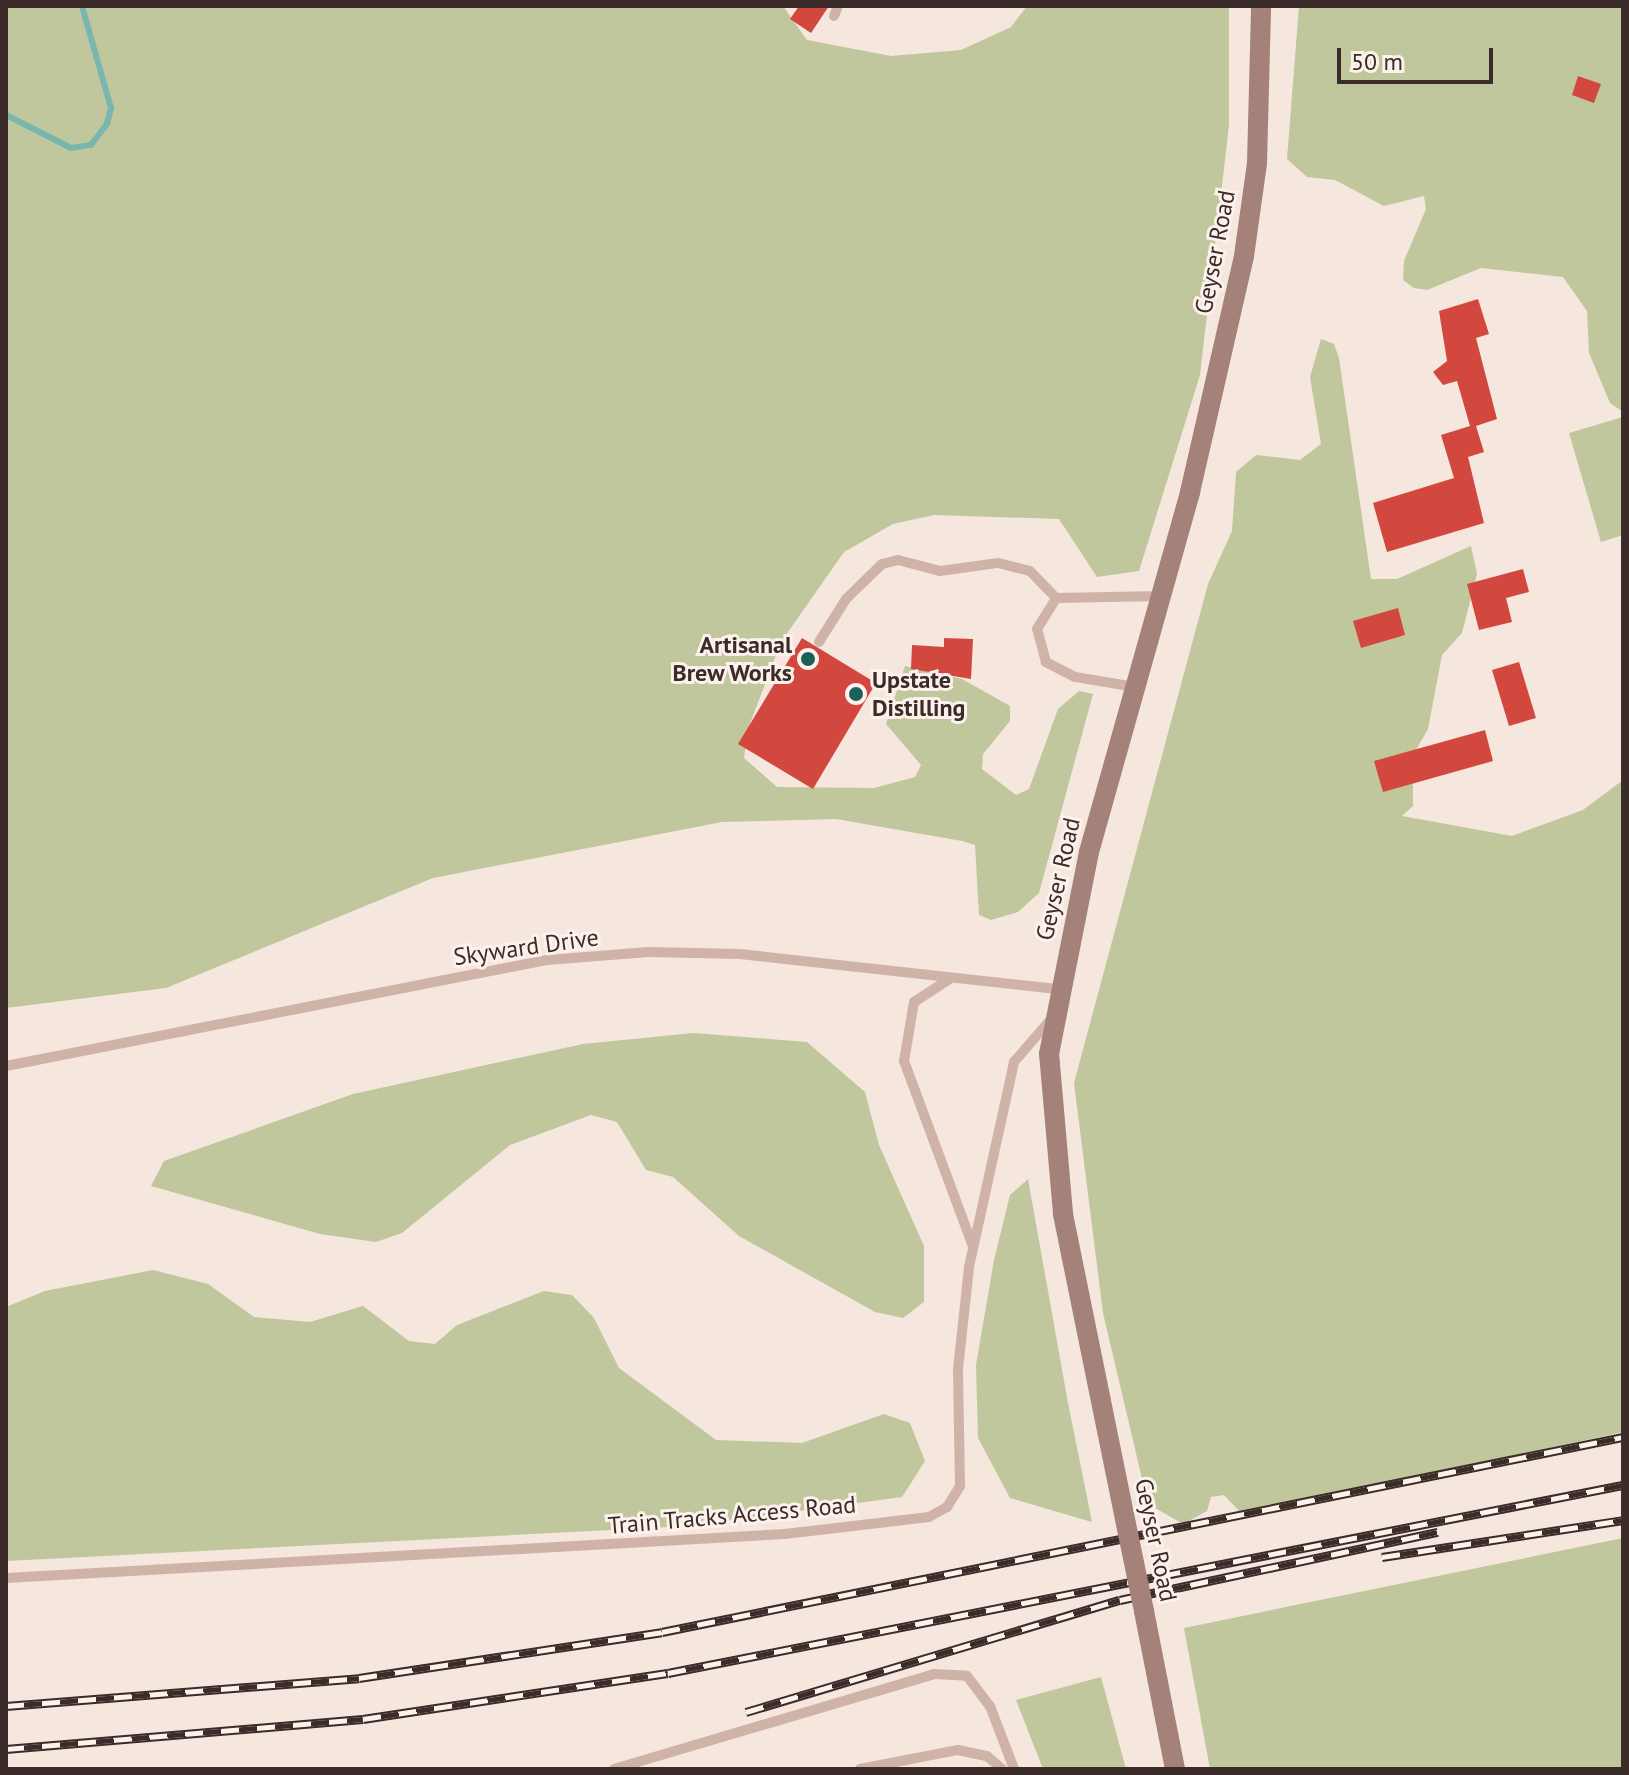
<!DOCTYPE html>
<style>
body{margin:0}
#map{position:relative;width:1629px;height:1775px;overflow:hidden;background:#f5e6de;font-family:"PT Sans",sans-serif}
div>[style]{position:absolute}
.green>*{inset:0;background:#c0c79c}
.stream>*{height:6px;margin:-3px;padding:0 3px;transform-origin:3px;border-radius:3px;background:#79b6ae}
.building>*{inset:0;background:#d3483e}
.lane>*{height:10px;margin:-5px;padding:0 5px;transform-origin:5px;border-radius:5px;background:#cfb3a8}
.secondary>*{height:20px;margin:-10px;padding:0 10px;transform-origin:10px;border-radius:10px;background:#a48179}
.rail>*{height:9px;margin-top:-4.5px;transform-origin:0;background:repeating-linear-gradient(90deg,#fcf1eb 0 18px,#3b2b29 0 36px);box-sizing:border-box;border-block:2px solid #3b2b29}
.secondary-bridge>*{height:20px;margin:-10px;padding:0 10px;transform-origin:10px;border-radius:10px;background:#a48179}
.dots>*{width:22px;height:22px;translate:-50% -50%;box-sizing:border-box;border:4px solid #fcf1eb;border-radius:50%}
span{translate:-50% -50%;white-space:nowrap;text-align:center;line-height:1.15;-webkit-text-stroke:6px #fcf1eb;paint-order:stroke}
.street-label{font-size:24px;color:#3b2b29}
.poi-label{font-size:24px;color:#3b2b29;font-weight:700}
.right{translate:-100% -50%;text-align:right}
.left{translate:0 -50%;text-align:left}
.frame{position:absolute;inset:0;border:8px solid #3b2b29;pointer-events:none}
.scale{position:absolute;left:1337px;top:48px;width:156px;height:36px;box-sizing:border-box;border:4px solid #3b2b29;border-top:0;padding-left:10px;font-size:24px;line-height:28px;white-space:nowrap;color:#3b2b29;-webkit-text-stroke:6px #fcf1eb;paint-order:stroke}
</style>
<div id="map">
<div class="green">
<div style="clip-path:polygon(6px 6px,783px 6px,807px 40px,891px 56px,961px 50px,1011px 27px,1027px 6px,1229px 6px,1229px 125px,1200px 375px,1139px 571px,1097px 577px,1059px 519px,934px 515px,893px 524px,844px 552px,781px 642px,749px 726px,744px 758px,777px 787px,874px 788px,915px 777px,921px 765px,886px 724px,905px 666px,962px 679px,1010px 706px,1010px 721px,983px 754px,982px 769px,1016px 795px,1029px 789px,1058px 709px,1079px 691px,1093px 694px,1039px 893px,1018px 912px,991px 920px,979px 915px,975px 845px,962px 841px,836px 819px,722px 822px,433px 878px,166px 988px,6px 1008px)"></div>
<div style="clip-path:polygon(1299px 6px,1623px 6px,1623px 412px,1610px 403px,1589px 353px,1587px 311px,1563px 277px,1481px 268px,1427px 290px,1414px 288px,1403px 280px,1404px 261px,1426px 209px,1424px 196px,1384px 206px,1335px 180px,1307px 177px,1287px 159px)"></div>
<div style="clip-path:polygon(1321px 339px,1334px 344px,1339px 358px,1371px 579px,1397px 579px,1471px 546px,1477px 574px,1462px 633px,1442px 655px,1428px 729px,1413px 755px,1413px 806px,1402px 816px,1512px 836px,1583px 810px,1623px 780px,1623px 1432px,1243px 1515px,1224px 1495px,1211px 1497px,1207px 1511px,1183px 1524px,1148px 1504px,1103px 1313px,1074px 1083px,1208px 584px,1232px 531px,1236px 472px,1256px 455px,1300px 460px,1321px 444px,1310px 377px)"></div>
<div style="clip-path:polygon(1623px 417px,1623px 535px,1601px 542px,1569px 433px)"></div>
<div style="clip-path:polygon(693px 1033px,807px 1042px,865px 1092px,879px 1145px,924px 1246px,924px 1302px,903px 1318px,875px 1312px,739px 1236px,673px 1177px,646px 1170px,617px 1122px,591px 1115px,510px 1145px,402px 1233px,376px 1242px,320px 1234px,151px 1186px,164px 1161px,353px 1094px,583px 1044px)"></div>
<div style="clip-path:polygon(1028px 1179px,1068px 1403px,1092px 1522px,1010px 1498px,978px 1438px,976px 1365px,994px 1260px,1010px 1195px)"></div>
<div style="clip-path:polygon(153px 1270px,208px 1284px,254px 1317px,310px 1322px,363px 1306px,409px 1341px,435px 1344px,457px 1325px,544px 1291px,572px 1295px,594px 1318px,619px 1368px,716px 1440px,802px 1443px,884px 1414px,910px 1423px,925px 1461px,902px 1497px,688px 1526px,6px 1561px,6px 1307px,45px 1291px)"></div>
<div style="clip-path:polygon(1623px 1538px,1623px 1769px,1210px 1769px,1184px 1628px)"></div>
<div style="clip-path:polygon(1101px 1677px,1126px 1769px,1043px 1769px,1016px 1700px)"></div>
</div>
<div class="stream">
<div style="left:6px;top:115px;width:73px;rotate:26.9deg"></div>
<div style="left:71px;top:148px;width:20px;rotate:-9deg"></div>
<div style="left:91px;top:145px;width:26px;rotate:-53deg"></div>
<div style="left:107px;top:124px;width:16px;rotate:-76deg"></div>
<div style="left:111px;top:108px;width:106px;rotate:-105.9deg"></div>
</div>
<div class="building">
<div style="clip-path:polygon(799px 6px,829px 6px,811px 33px,790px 19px)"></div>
<div style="clip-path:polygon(1578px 76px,1601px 84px,1594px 103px,1572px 95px)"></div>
<div style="clip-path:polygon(1478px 299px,1489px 334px,1476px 338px,1497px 419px,1476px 426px,1484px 452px,1468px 457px,1484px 523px,1387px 552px,1373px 503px,1454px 478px,1441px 435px,1470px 426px,1457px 381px,1443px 385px,1433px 372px,1447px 361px,1439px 311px)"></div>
<div style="clip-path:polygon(1523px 569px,1529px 592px,1506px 598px,1512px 622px,1479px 630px,1467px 584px)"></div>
<div style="clip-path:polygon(1398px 608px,1405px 635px,1361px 648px,1353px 621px)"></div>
<div style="clip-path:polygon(802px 638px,876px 683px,813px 789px,738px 744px)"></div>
<div style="clip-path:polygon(944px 638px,973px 639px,971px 679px,911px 669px,912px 645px,944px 647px)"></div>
<div style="clip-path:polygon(1519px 662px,1536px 718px,1509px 726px,1492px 670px)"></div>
<div style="clip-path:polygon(1485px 730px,1493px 761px,1383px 792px,1374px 761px)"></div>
</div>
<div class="lane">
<div style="left:834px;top:16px;width:11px;rotate:-68deg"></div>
<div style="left:819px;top:642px;width:51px;rotate:-57.9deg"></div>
<div style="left:846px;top:599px;width:50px;rotate:-44.2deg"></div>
<div style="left:882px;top:564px;width:16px;rotate:-14deg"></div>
<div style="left:898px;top:560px;width:43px;rotate:14.7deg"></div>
<div style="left:940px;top:571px;width:59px;rotate:-7.9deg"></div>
<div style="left:998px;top:563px;width:33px;rotate:14deg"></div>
<div style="left:1030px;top:571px;width:37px;rotate:46deg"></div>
<div style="left:1135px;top:687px;width:61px;rotate:-170.5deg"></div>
<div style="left:1075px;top:677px;width:33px;rotate:-153deg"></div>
<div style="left:1046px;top:662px;width:34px;rotate:-105deg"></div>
<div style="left:1037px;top:629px;width:36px;rotate:-58deg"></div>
<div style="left:1056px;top:598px;width:105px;rotate:-1.1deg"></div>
<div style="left:951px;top:978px;width:44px;rotate:147deg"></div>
<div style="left:914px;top:1002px;width:60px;rotate:99.6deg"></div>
<div style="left:904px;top:1061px;width:198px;rotate:69.6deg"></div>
<div style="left:6px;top:1066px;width:551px;rotate:-11.09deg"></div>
<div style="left:547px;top:960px;width:102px;rotate:-4.5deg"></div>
<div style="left:649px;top:952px;width:91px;rotate:1.3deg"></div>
<div style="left:740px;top:954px;width:321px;rotate:6.3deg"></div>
<div style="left:6px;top:1578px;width:780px;rotate:-3.23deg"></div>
<div style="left:785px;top:1534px;width:145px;rotate:-6.7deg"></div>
<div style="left:929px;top:1517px;width:21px;rotate:-29deg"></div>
<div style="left:947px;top:1507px;width:25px;rotate:-58deg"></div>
<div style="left:960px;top:1486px;width:117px;rotate:-91deg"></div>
<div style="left:958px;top:1369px;width:103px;rotate:-83.8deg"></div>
<div style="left:969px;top:1267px;width:210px;rotate:-77.6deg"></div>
<div style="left:1014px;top:1062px;width:58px;rotate:-49.2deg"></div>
<div style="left:614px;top:1769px;width:334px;rotate:-16.5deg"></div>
<div style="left:934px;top:1674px;width:33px;rotate:3deg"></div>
<div style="left:967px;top:1676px;width:38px;rotate:53deg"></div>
<div style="left:990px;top:1706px;width:67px;rotate:69.1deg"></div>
<div style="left:860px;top:1769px;width:100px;rotate:-11deg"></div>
<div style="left:958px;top:1750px;width:30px;rotate:12deg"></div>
<div style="left:987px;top:1756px;width:20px;rotate:41deg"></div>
</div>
<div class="secondary">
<div style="left:1126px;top:1524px;width:317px;rotate:-101.5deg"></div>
<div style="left:1063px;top:1213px;width:160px;rotate:-95deg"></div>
<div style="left:1049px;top:1054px;width:206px;rotate:-78.8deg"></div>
<div style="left:1089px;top:852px;width:374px;rotate:-74.3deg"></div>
<div style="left:1190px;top:492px;width:242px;rotate:-77.1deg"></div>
<div style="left:1244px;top:256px;width:94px;rotate:-82deg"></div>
<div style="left:1257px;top:163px;width:157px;rotate:-88.5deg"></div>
<div style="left:1144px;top:1611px;width:161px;rotate:78.9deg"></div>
</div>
<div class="rail">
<div style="left:1382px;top:1557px;width:244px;rotate:-8.7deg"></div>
<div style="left:6px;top:1706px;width:354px;rotate:-4.5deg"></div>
<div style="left:359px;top:1678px;width:306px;rotate:-8.6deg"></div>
<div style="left:662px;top:1632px;width:981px;rotate:-11.47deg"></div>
<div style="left:746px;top:1712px;width:390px;rotate:-16.7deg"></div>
<div style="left:1120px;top:1600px;width:325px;rotate:-12.1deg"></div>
<div style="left:6px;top:1749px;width:358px;rotate:-4.8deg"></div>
<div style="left:363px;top:1719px;width:308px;rotate:-8.6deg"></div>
<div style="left:668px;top:1673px;width:973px;rotate:-11.14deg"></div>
</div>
<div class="secondary-bridge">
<div style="left:1126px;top:1524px;width:89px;rotate:78.3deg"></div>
</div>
<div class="dots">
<div style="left:808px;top:659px;background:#19625a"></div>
<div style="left:856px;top:694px;background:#19625a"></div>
</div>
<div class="street-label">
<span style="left:1215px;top:252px;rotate:-79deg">Geyser Road</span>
<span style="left:1058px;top:879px;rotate:-77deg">Geyser Road</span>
<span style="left:526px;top:947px;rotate:-8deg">Skyward Drive</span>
<span style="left:732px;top:1515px;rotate:-5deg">Train Tracks Access Road</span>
<span style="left:1156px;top:1540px;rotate:78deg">Geyser Road</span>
</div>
<div class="poi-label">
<span class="right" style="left:792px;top:659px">Artisanal<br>Brew Works</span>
<span class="left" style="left:872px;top:694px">Upstate<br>Distilling</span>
</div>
<div class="frame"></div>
<div class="scale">50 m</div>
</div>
